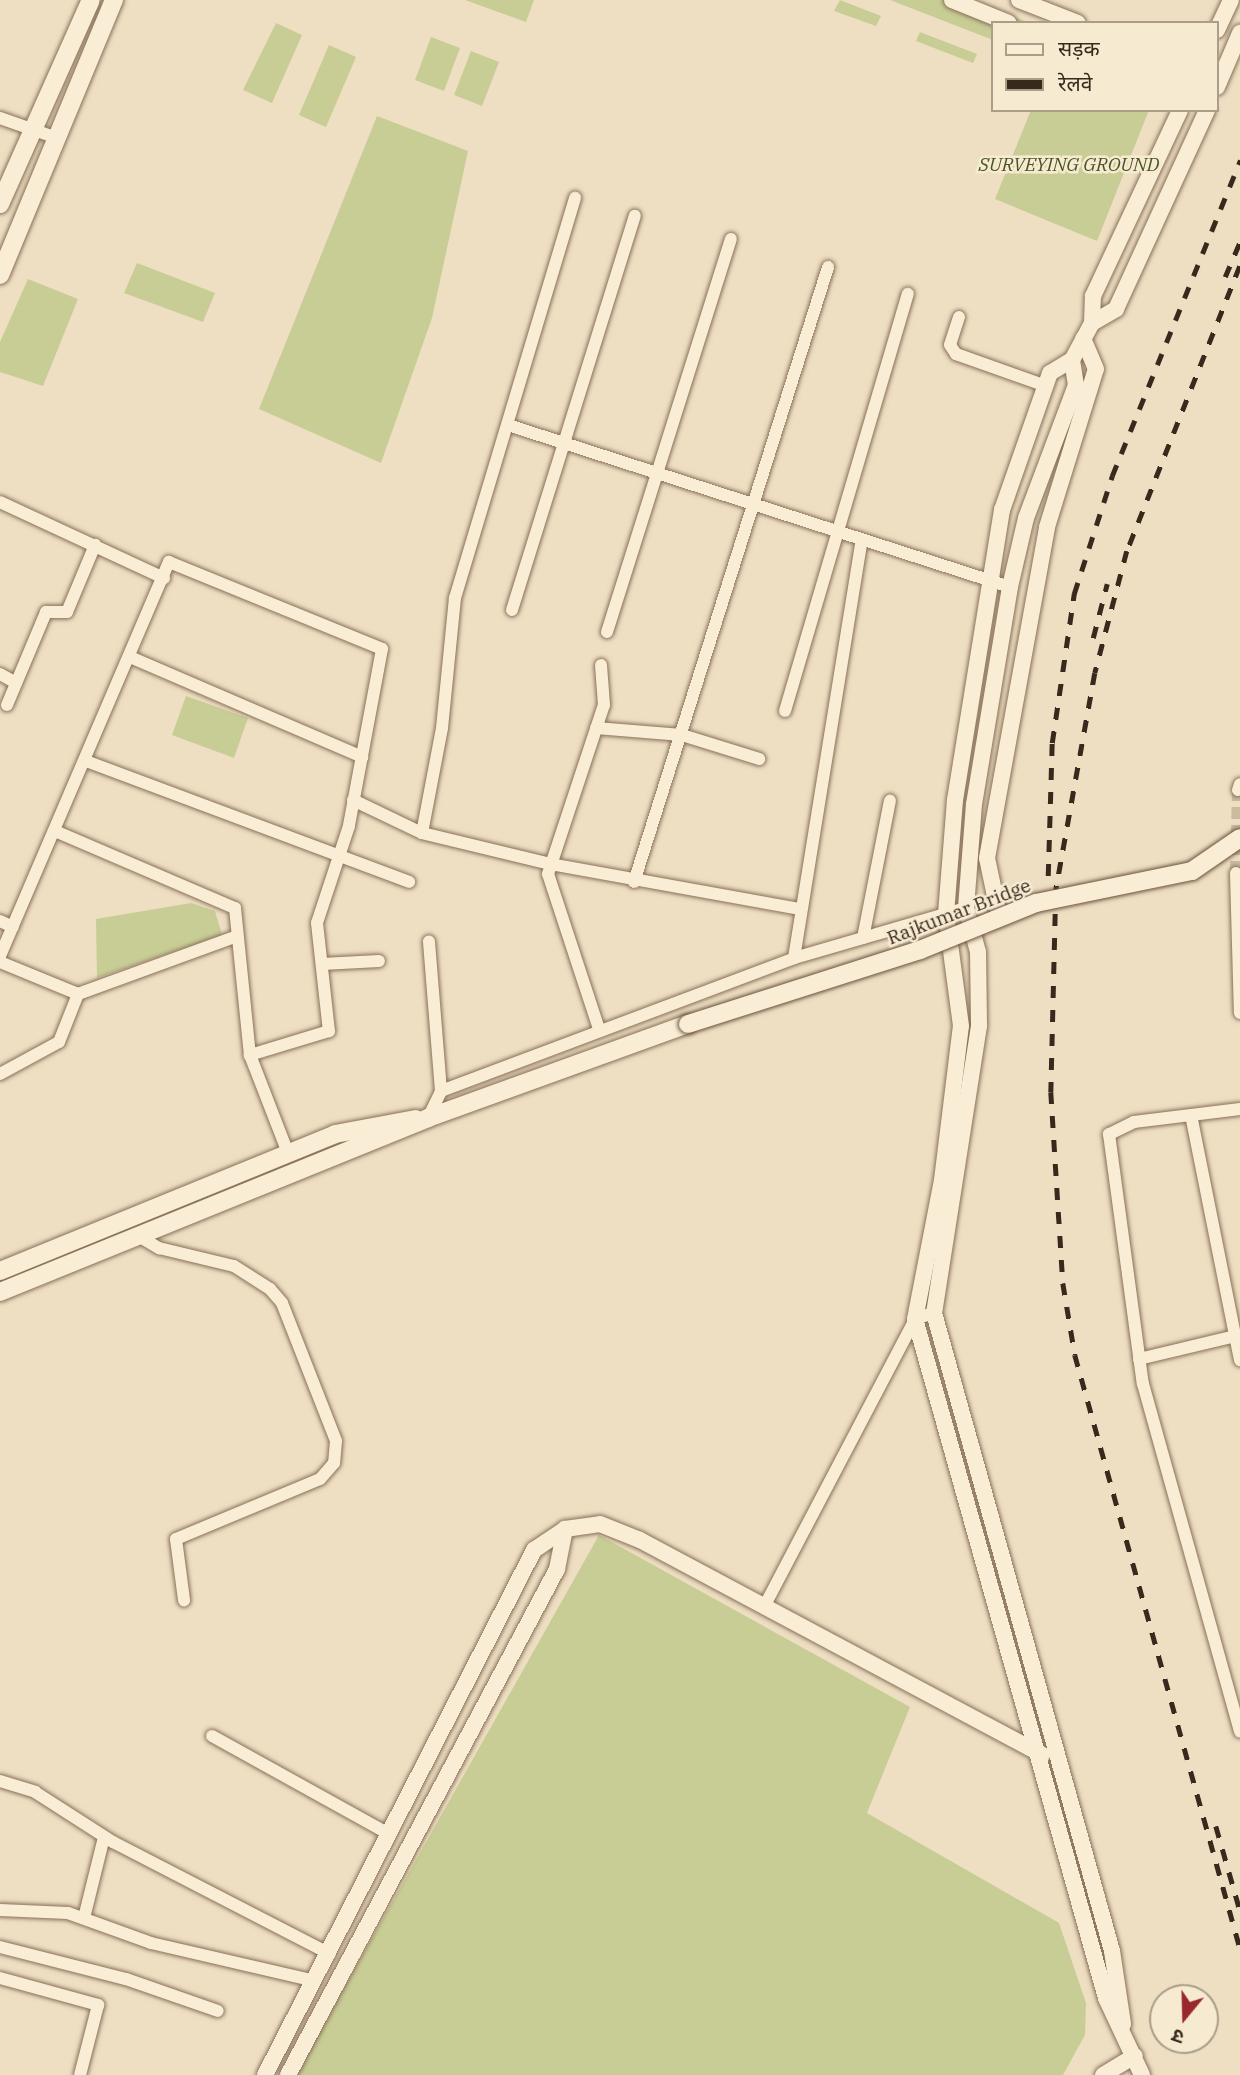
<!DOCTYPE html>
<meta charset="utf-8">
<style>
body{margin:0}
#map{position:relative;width:1240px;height:2075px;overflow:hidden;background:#eedfc2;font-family:"IBM Plex Serif","Noto Sans Devanagari",serif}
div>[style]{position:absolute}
.green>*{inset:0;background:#c8cd96}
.minor-tunnel>*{height:12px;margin-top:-6px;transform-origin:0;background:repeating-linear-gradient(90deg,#cabba1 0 12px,transparent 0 18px)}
.roads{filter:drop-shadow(0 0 2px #887059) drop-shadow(0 0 2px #887059)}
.minor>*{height:12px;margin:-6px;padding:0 6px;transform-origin:6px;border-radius:6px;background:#f9edd5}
.tertiary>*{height:16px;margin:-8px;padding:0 8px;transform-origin:8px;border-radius:8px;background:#f9edd5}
.secondary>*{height:18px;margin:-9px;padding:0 9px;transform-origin:9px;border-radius:9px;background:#f9edd5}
.rail>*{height:4.5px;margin-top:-2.25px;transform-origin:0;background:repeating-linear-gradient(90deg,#38291d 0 12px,transparent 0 24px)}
.bridges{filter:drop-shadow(0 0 2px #6a513c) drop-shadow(0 0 2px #6a513c)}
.secondary-bridge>*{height:18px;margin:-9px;padding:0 9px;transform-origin:9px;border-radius:9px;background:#f9edd5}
span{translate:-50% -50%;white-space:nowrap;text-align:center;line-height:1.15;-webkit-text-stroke:5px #f6ead1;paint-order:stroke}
.park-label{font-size:19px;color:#4a5524;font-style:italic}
.street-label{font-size:19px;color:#38291d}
.legend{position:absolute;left:991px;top:21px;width:228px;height:91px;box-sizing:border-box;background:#f6ead1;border:2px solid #aa9d89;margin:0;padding:9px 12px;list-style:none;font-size:21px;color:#38291d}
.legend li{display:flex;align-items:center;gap:14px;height:35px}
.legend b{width:35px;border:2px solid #aa9d89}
.north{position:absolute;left:1149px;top:1984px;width:70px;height:70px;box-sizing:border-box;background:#f6ead1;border:2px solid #aa9d89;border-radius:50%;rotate:199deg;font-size:19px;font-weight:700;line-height:28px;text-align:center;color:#38291d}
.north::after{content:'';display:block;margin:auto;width:24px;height:32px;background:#98282e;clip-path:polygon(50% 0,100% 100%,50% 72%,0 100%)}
</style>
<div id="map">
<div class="green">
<div style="clip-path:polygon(465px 0,534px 0,526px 22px)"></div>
<div style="clip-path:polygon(840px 0,881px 16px,876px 26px,834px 11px)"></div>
<div style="clip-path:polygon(890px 0,972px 0,1030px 23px,993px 23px,993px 40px)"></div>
<div style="clip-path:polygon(276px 23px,302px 35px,272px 103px,243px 90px)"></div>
<div style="clip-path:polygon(920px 32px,977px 54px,973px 63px,916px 41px)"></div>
<div style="clip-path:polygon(431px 37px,460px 48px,444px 91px,415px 80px)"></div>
<div style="clip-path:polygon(329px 45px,356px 57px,326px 127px,299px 115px)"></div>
<div style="clip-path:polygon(471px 51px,499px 62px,482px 106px,454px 95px)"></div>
<div style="clip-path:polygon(1031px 110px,1149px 110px,1097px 241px,995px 199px)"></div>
<div style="clip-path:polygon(377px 116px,468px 151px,432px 318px,381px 463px,259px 409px)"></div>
<div style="clip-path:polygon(137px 263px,215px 293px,203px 322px,124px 293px)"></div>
<div style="clip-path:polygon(28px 279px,78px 299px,43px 386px,0 372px,0 342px)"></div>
<div style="clip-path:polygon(186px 696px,248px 718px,234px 758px,172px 735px)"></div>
<div style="clip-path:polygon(191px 903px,215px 911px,222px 935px,97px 978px,96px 919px)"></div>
<div style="clip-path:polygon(599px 1535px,910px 1707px,867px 1813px,1059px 1923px,1086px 2003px,1085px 2035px,1063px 2075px,295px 2075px)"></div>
</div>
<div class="minor-tunnel">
<div style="left:1236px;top:873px;width:83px;rotate:-88.6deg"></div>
</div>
<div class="roads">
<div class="minor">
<div style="left:0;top:118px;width:60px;rotate:19.3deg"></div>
<div style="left:959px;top:317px;width:29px;rotate:108deg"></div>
<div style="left:950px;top:345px;width:11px;rotate:56deg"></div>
<div style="left:956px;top:354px;width:96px;rotate:19.6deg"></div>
<div style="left:511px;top:426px;width:524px;rotate:17.88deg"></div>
<div style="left:0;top:502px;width:181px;rotate:24.9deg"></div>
<div style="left:512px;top:610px;width:413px;rotate:-72.7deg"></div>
<div style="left:607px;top:632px;width:412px;rotate:-72.5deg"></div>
<div style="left:130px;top:657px;width:253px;rotate:23.3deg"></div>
<div style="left:0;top:674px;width:18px;rotate:29deg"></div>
<div style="left:7px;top:705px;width:101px;rotate:-67.2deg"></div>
<div style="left:46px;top:612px;width:21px"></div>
<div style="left:67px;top:612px;width:73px;rotate:-67.3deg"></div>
<div style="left:785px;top:711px;width:435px;rotate:-73.6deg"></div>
<div style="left:596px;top:728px;width:86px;rotate:4.7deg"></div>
<div style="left:682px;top:735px;width:81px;rotate:17.3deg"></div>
<div style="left:86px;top:761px;width:345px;rotate:20.5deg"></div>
<div style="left:1238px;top:790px;width:6px;rotate:-72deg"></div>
<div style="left:353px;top:800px;width:76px;rotate:25.6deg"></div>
<div style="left:422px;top:833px;width:132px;rotate:13.6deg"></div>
<div style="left:550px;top:864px;width:254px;rotate:10.2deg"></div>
<div style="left:55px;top:831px;width:196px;rotate:23.2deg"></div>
<div style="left:235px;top:908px;width:148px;rotate:84.2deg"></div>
<div style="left:250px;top:1055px;width:105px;rotate:68.8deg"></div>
<div style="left:422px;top:833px;width:107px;rotate:-79.2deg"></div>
<div style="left:442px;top:728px;width:131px;rotate:-84.3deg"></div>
<div style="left:455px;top:598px;width:418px;rotate:-73.3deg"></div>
<div style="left:1236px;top:873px;width:140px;rotate:88.4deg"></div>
<div style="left:634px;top:882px;width:645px;rotate:-72.49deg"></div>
<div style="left:0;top:921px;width:14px;rotate:25deg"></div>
<div style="left:863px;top:938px;width:140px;rotate:-78.9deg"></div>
<div style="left:0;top:956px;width:429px;rotate:-66.8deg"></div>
<div style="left:169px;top:562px;width:230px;rotate:22.2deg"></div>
<div style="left:382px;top:649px;width:180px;rotate:100.6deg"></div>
<div style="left:349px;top:826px;width:102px;rotate:108.3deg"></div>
<div style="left:317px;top:923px;width:109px;rotate:83.7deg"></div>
<div style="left:329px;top:1031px;width:83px;rotate:163.1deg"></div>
<div style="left:794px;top:958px;width:424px;rotate:-80.8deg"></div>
<div style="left:0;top:962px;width:84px;rotate:22.3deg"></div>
<div style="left:78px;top:994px;width:167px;rotate:-20deg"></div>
<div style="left:322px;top:964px;width:57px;rotate:-3deg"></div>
<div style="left:599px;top:1029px;width:163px;rotate:-108.2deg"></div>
<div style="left:548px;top:874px;width:178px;rotate:-71.7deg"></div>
<div style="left:604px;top:705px;width:40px;rotate:-94.3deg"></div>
<div style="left:0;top:1074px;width:67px;rotate:-28.5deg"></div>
<div style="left:59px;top:1042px;width:52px;rotate:-68.4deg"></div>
<div style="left:441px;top:1091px;width:377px;rotate:-20.6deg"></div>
<div style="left:794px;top:958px;width:179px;rotate:-16.2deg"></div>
<div style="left:1240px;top:1109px;width:107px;rotate:173deg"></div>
<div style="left:1134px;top:1122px;width:28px;rotate:154deg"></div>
<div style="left:1109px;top:1134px;width:252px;rotate:82.3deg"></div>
<div style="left:1143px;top:1384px;width:361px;rotate:74.4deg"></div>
<div style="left:1191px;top:1115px;width:250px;rotate:78.7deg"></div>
<div style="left:428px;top:1118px;width:30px;rotate:-64deg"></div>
<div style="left:441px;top:1091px;width:150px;rotate:-94.6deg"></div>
<div style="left:137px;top:1235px;width:26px;rotate:31deg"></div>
<div style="left:159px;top:1248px;width:77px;rotate:13.5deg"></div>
<div style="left:234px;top:1266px;width:43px;rotate:32.6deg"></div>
<div style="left:270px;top:1289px;width:18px;rotate:49deg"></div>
<div style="left:282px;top:1303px;width:148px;rotate:68.6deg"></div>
<div style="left:336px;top:1441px;width:22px;rotate:95deg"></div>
<div style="left:334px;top:1463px;width:21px;rotate:131deg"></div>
<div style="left:320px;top:1479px;width:156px;rotate:157.4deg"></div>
<div style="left:176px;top:1539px;width:62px;rotate:82.5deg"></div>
<div style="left:1139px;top:1359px;width:104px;rotate:-13.4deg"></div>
<div style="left:765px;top:1605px;width:323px;rotate:-62.3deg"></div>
<div style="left:915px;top:1319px;width:20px;rotate:-18deg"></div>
<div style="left:212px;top:1736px;width:202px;rotate:29deg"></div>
<div style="left:0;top:1781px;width:37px;rotate:17deg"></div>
<div style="left:35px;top:1792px;width:93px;rotate:32.7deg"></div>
<div style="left:113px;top:1842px;width:244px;rotate:27.3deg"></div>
<div style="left:0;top:1910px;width:68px;rotate:2.5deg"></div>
<div style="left:68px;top:1913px;width:88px;rotate:19.9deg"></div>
<div style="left:151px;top:1943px;width:168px;rotate:13deg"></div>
<div style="left:84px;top:1918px;width:83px;rotate:-76.1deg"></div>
<div style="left:0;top:1947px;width:130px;rotate:14.3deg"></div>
<div style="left:126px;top:1979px;width:97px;rotate:19.2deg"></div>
<div style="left:0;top:1978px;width:102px;rotate:15.4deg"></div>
<div style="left:98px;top:2005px;width:72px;rotate:104.4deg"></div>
</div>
<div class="tertiary">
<div style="left:952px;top:0;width:61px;rotate:22deg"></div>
<div style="left:1019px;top:0;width:63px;rotate:21.3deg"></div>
<div style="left:1217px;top:30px;width:33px;rotate:-65deg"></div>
<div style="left:1217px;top:87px;width:59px;rotate:-66.9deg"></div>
<div style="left:1092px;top:323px;width:28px;rotate:-30deg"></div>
<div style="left:1116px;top:309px;width:219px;rotate:-65.4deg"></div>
<div style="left:1072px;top:360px;width:25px;rotate:81deg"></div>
<div style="left:1076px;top:385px;width:142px;rotate:110.6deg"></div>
<div style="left:1026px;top:518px;width:71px;rotate:103.1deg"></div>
<div style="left:1010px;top:587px;width:220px;rotate:99.4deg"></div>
<div style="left:974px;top:804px;width:104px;rotate:94.4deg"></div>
<div style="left:966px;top:908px;width:46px;rotate:74.7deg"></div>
<div style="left:978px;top:952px;width:74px;rotate:89.2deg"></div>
<div style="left:979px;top:1026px;width:291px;rotate:98.9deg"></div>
<div style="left:934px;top:1313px;width:662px;rotate:74.41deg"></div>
<div style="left:1112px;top:1951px;width:74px;rotate:81.4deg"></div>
<div style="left:999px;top:915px;width:58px;rotate:-101.9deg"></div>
<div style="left:987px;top:858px;width:336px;rotate:-79.7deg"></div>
<div style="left:1047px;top:527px;width:165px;rotate:-72.8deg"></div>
<div style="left:1096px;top:369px;width:33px;rotate:-113deg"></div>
<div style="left:265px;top:2075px;width:590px;rotate:-62.87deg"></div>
<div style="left:534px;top:1550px;width:37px;rotate:-34deg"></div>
<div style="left:565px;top:1529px;width:35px;rotate:-8deg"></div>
<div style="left:600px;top:1524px;width:43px;rotate:21.8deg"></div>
<div style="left:640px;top:1540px;width:456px;rotate:28.1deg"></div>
<div style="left:288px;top:2075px;width:573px;rotate:-62deg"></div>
<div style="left:557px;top:1569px;width:41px;rotate:-78.7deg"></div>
<div style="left:1103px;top:2075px;width:37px;rotate:-31deg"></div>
<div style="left:1142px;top:2075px;width:85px;rotate:-115.1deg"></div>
<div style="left:1106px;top:1998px;width:705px;rotate:-105.71deg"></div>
<div style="left:915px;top:1319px;width:142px;rotate:-79deg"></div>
<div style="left:942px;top:1180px;width:155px;rotate:-83deg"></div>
<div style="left:961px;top:1026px;width:113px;rotate:-97.6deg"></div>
<div style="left:946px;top:914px;width:114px;rotate:-85.5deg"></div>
<div style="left:955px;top:800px;width:294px;rotate:-80.8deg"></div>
<div style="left:1002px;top:510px;width:145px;rotate:-70.7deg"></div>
<div style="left:1050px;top:373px;width:26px;rotate:-31deg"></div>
<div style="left:1072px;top:360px;width:42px;rotate:-61.6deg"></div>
<div style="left:1092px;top:323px;width:27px;rotate:-88deg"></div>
<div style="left:1093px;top:296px;width:205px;rotate:-64.9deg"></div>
</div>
<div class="secondary">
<div style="left:0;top:204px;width:223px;rotate:-66deg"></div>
<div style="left:0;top:275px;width:298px;rotate:-67.5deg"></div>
<div style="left:0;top:1271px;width:362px;rotate:-22.2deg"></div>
<div style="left:335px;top:1134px;width:82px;rotate:-10.5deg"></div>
<div style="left:0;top:1292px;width:462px;rotate:-22.1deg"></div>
<div style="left:428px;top:1118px;width:276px;rotate:-19.9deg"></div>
</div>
</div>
<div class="rail">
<div style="left:1240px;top:266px;width:307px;rotate:111.6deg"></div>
<div style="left:1127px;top:551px;width:126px;rotate:104.7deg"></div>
<div style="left:1095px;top:673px;width:220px;rotate:100.2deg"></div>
<div style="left:1056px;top:890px;width:202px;rotate:91.4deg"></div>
<div style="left:1051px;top:1092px;width:191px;rotate:86.4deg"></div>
<div style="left:1063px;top:1283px;width:73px;rotate:80.5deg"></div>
<div style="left:1075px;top:1355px;width:616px;rotate:74.45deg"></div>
<div style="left:1225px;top:277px;width:39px;rotate:-67deg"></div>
<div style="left:1093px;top:638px;width:56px;rotate:-75.5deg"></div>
<div style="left:1048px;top:876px;width:133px;rotate:-88.3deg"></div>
<div style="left:1052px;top:743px;width:151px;rotate:-81.6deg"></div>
<div style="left:1074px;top:594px;width:124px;rotate:-72.1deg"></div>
<div style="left:1112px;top:476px;width:341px;rotate:-67.9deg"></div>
<div style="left:1216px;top:1826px;width:87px;rotate:74.1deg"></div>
</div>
<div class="bridges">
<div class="secondary-bridge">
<div style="left:688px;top:1024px;width:244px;rotate:-17.7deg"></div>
<div style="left:920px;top:950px;width:125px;rotate:-22.1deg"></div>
<div style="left:1036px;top:903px;width:159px;rotate:-11.6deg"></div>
<div style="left:1192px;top:871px;width:58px;rotate:-34.5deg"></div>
</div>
</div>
<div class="park-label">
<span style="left:1069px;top:165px">SURVEYING GROUND</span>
</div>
<div class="street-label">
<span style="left:959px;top:912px;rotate:-21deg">Rajkumar Bridge</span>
</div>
<ul class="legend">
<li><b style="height:9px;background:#f9edd5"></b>सड़क</li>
<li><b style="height:9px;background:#38291d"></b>रेलवे</li>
</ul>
<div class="north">उ</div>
</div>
